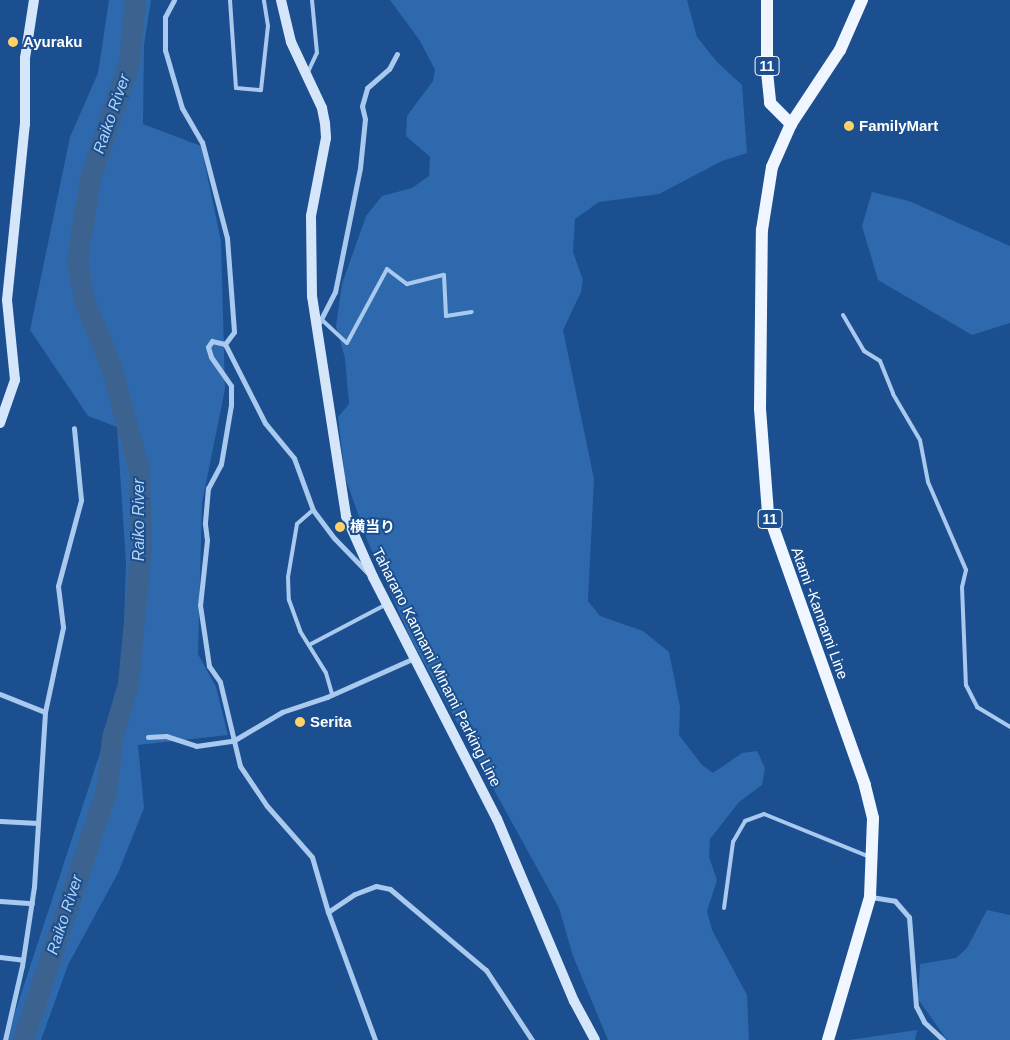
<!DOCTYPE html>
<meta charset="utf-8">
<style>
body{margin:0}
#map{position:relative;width:1010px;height:1040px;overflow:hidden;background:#1b4f8f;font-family:Arial,"Noto Sans JP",sans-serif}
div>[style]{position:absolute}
.green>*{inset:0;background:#2e69ad}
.river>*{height:21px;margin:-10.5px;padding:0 10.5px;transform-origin:10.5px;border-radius:10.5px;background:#3c6290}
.service>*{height:4px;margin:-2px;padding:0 2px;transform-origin:2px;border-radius:2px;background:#a9c9ee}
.minor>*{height:5px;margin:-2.5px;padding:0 2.5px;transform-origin:2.5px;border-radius:2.5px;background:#a9c9ee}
.secondary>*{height:10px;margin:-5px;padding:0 5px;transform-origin:5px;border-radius:5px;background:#d6e6fa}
.primary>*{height:12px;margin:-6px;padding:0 6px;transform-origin:6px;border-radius:6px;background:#f0f6ff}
.dots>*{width:14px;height:14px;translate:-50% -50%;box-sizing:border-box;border:2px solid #1b4f8f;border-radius:50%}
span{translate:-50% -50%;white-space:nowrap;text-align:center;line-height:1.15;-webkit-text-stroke:4px #1b4f8f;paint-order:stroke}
.shield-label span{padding:1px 4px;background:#1b4f8f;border:1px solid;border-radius:4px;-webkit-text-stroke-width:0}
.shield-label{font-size:14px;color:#fff;font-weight:700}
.poi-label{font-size:15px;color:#fff;font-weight:700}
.left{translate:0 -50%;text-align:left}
.street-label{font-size:15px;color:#fff}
.water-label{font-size:16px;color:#b5d3f5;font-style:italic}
</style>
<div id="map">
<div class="green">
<div style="clip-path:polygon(109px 0,151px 0,144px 45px,143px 124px,201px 146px,221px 241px,225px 389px,202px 503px,198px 654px,216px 687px,228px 735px,138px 745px,144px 808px,118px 873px,68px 965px,41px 1040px,6px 1040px,122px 686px,126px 563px,117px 427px,88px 416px,30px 330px,70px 137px,98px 73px)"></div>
<div style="clip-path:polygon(390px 0,687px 0,697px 37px,717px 62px,742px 85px,747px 153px,722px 161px,659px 194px,599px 202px,575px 219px,573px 252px,583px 280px,581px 292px,563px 330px,594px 479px,588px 601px,600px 616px,643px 631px,669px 652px,680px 707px,679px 735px,702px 765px,713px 773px,742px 753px,757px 751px,765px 768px,762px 785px,739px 802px,710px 839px,709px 857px,717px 880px,707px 911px,712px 930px,747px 995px,749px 1040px,608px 1040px,573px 956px,559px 908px,410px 637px,368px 542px,345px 477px,338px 417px,349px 404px,345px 358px,336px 326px,342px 284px,366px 216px,382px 196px,412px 188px,429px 176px,430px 157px,406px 136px,407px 116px,433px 81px,435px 70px,420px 41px)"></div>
<div style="clip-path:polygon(872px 192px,909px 201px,1010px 246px,1010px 323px,972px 335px,878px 280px,862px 226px)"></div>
<div style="clip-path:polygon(987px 910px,1010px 915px,1010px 1040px,947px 1040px,918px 999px,920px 964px,956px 958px,967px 948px)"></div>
<div style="clip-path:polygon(917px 1030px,915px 1040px,849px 1040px)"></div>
</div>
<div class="river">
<div style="left:23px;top:1040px;width:262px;rotate:-71.6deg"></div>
<div style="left:106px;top:791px;width:53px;rotate:-83.5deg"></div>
<div style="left:112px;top:738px;width:56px;rotate:-73.5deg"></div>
<div style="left:128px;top:684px;width:138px;rotate:-84.6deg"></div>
<div style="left:141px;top:547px;width:77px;rotate:-91.5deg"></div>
<div style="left:139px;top:470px;width:107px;rotate:-105.2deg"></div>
<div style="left:111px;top:367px;width:73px;rotate:-111.7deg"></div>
<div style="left:84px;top:299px;width:41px;rotate:-99.9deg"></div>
<div style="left:77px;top:259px;width:82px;rotate:-80.9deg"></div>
<div style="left:90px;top:178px;width:121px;rotate:-71.3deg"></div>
<div style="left:129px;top:63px;width:63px;rotate:-84.6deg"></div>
</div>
<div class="service">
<div style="left:230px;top:0;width:88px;rotate:86.1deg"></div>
<div style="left:236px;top:88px;width:25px;rotate:5deg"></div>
<div style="left:261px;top:90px;width:64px;rotate:-83.8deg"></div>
<div style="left:268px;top:26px;width:26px;rotate:-99deg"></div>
<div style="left:308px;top:72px;width:21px;rotate:-65deg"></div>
<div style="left:317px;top:53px;width:53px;rotate:-95.4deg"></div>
<div style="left:843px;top:315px;width:42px;rotate:59.7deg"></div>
<div style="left:864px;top:351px;width:19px;rotate:32deg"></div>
<div style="left:880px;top:361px;width:35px;rotate:68deg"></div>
<div style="left:893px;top:394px;width:53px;rotate:59.6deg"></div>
<div style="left:920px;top:440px;width:43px;rotate:79.2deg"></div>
<div style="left:928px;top:482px;width:96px;rotate:66.6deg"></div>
<div style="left:966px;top:570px;width:17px;rotate:103deg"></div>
<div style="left:962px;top:587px;width:98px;rotate:87.7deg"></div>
<div style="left:966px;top:685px;width:25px;rotate:63deg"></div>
<div style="left:977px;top:707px;width:39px;rotate:31deg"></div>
<div style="left:321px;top:319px;width:35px;rotate:43deg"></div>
<div style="left:347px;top:343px;width:84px;rotate:-61.6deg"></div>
<div style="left:387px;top:269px;width:25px;rotate:37deg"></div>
<div style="left:407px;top:284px;width:38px;rotate:-14deg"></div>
<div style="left:444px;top:275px;width:41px;rotate:87.2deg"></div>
<div style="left:446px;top:316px;width:26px;rotate:-9deg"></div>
<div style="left:313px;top:510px;width:21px;rotate:139deg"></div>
<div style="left:297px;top:524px;width:54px;rotate:99.6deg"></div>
<div style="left:288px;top:577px;width:23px;rotate:88deg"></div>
<div style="left:289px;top:600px;width:33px;rotate:70deg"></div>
<div style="left:300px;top:631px;width:49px;rotate:58.2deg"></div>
<div style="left:326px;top:673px;width:22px;rotate:74deg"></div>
<div style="left:309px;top:645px;width:88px;rotate:-27.7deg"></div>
<div style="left:724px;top:908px;width:67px;rotate:-82.2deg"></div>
<div style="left:733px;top:842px;width:24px;rotate:-60deg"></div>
<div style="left:745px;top:821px;width:20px;rotate:-20deg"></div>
<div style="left:764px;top:814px;width:114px;rotate:22.1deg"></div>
</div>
<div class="minor">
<div style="left:174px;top:0;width:19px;rotate:118deg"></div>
<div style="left:165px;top:17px;width:33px;rotate:90deg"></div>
<div style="left:165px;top:50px;width:60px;rotate:73.7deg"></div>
<div style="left:182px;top:108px;width:39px;rotate:60deg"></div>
<div style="left:202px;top:142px;width:99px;rotate:75.4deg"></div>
<div style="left:227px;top:238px;width:94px;rotate:85.7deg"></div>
<div style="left:234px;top:332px;width:15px;rotate:127deg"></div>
<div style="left:318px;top:325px;width:37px;rotate:-63deg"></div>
<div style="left:335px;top:292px;width:126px;rotate:-78.6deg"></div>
<div style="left:360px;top:168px;width:49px;rotate:-84.2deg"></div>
<div style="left:365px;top:119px;width:13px;rotate:-103deg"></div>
<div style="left:362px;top:106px;width:19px;rotate:-74deg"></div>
<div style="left:367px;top:88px;width:29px;rotate:-41deg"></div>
<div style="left:389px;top:69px;width:17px;rotate:-62deg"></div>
<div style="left:367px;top:572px;width:47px;rotate:-134.1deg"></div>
<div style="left:334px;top:538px;width:35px;rotate:-127deg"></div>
<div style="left:313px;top:510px;width:55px;rotate:-110.1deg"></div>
<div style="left:294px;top:458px;width:45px;rotate:-129.6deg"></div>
<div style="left:265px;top:423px;width:89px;rotate:-116.9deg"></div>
<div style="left:225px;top:344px;width:13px;rotate:-167deg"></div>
<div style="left:212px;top:341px;width:7px;rotate:124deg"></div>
<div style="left:208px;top:347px;width:10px;rotate:73deg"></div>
<div style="left:211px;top:357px;width:35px;rotate:55deg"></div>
<div style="left:231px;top:386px;width:19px;rotate:90deg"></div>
<div style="left:231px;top:405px;width:60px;rotate:99.6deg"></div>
<div style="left:221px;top:464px;width:27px;rotate:118deg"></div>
<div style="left:208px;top:488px;width:36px;rotate:95deg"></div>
<div style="left:205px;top:524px;width:16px;rotate:83deg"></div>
<div style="left:207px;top:540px;width:65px;rotate:96.1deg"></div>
<div style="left:200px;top:605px;width:62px;rotate:81.6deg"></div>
<div style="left:209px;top:666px;width:19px;rotate:55deg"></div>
<div style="left:220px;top:682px;width:86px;rotate:76.6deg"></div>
<div style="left:240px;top:766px;width:48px;rotate:56deg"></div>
<div style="left:267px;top:806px;width:68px;rotate:48.6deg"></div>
<div style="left:312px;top:857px;width:57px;rotate:73.8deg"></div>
<div style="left:328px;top:912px;width:136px;rotate:69.8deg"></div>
<div style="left:0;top:694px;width:48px;rotate:21.8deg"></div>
<div style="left:148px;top:737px;width:18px;rotate:-3deg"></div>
<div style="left:166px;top:736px;width:32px;rotate:18deg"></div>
<div style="left:196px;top:746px;width:37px;rotate:-8deg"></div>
<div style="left:233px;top:741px;width:57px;rotate:-30.6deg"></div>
<div style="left:282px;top:712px;width:47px;rotate:-18.4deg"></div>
<div style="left:327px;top:697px;width:95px;rotate:-24.1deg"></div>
<div style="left:0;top:821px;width:38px;rotate:3deg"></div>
<div style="left:871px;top:897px;width:24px;rotate:9deg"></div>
<div style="left:895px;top:901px;width:21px;rotate:49deg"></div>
<div style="left:909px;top:917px;width:89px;rotate:85.5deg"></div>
<div style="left:916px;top:1006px;width:18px;rotate:63deg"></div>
<div style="left:924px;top:1022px;width:26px;rotate:43deg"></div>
<div style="left:0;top:901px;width:32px;rotate:4deg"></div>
<div style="left:328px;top:912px;width:32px;rotate:-34deg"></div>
<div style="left:355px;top:894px;width:22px;rotate:-21deg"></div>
<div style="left:376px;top:886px;width:14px;rotate:12deg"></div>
<div style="left:390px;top:889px;width:126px;rotate:40.2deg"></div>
<div style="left:486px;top:970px;width:84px;rotate:56.7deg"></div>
<div style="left:0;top:957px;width:23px;rotate:7deg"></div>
<div style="left:5px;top:1040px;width:76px;rotate:-77.1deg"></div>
<div style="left:22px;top:966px;width:80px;rotate:-81.4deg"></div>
<div style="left:34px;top:887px;width:175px;rotate:-86.4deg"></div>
<div style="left:45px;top:712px;width:87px;rotate:-78deg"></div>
<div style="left:63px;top:627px;width:41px;rotate:-97deg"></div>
<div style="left:58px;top:586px;width:89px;rotate:-75deg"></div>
<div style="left:81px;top:500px;width:72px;rotate:-95.6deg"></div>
</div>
<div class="secondary">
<div style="left:281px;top:0;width:43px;rotate:76.6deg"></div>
<div style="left:291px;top:42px;width:73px;rotate:64.8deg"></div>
<div style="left:322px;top:108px;width:15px;rotate:79deg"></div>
<div style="left:325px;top:123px;width:15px;rotate:86deg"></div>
<div style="left:326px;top:138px;width:79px;rotate:100.9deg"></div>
<div style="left:311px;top:216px;width:80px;rotate:89.3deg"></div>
<div style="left:312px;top:296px;width:223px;rotate:81.2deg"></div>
<div style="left:346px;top:516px;width:67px;rotate:66.1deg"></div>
<div style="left:373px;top:577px;width:272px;rotate:62.9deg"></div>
<div style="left:497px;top:819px;width:198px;rotate:67.1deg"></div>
<div style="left:574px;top:1001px;width:44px;rotate:61.7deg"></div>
<div style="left:0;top:423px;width:46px;rotate:-70.8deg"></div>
<div style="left:15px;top:380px;width:80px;rotate:-95.7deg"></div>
<div style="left:7px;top:300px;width:177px;rotate:-84.2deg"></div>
<div style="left:25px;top:124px;width:66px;rotate:-90deg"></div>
<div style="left:25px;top:58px;width:59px;rotate:-81.2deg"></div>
</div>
<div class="primary">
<div style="left:767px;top:0;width:72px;rotate:90deg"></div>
<div style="left:767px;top:72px;width:31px;rotate:84deg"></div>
<div style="left:770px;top:103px;width:30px;rotate:45deg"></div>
<div style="left:828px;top:1040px;width:149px;rotate:-73.6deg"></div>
<div style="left:870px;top:897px;width:79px;rotate:-87.8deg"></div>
<div style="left:873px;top:818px;width:34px;rotate:-104deg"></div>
<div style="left:865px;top:785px;width:289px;rotate:-109.6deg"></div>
<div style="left:768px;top:513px;width:104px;rotate:-94.4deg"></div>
<div style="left:760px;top:409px;width:179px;rotate:-89.4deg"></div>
<div style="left:762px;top:230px;width:64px;rotate:-81deg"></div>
<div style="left:772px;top:167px;width:47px;rotate:-66.2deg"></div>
<div style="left:791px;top:124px;width:89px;rotate:-56.5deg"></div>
<div style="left:840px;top:50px;width:55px;rotate:-66.3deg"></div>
</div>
<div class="dots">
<div style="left:13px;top:42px;background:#ffd166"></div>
<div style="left:849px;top:126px;background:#ffd166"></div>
<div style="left:340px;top:527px;background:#ffd166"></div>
<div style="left:300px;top:722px;background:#ffd166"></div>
</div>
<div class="shield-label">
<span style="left:767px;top:66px">11</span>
<span style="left:770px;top:519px">11</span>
</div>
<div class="poi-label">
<span class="left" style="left:23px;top:42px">Ayuraku</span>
<span class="left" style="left:859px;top:126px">FamilyMart</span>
<span class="left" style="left:350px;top:527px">横当り</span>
<span class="left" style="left:310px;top:722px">Serita</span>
</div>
<div class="street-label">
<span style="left:820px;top:613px;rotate:70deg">Atami -Kannami Line</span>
<span style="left:437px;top:667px;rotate:63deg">Taharano Kannami Minami Parking Line</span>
</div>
<div class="water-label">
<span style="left:112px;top:114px;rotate:-71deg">Raiko River</span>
<span style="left:139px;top:520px;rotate:-90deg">Raiko River</span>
<span style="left:65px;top:915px;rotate:-72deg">Raiko River</span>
</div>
</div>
